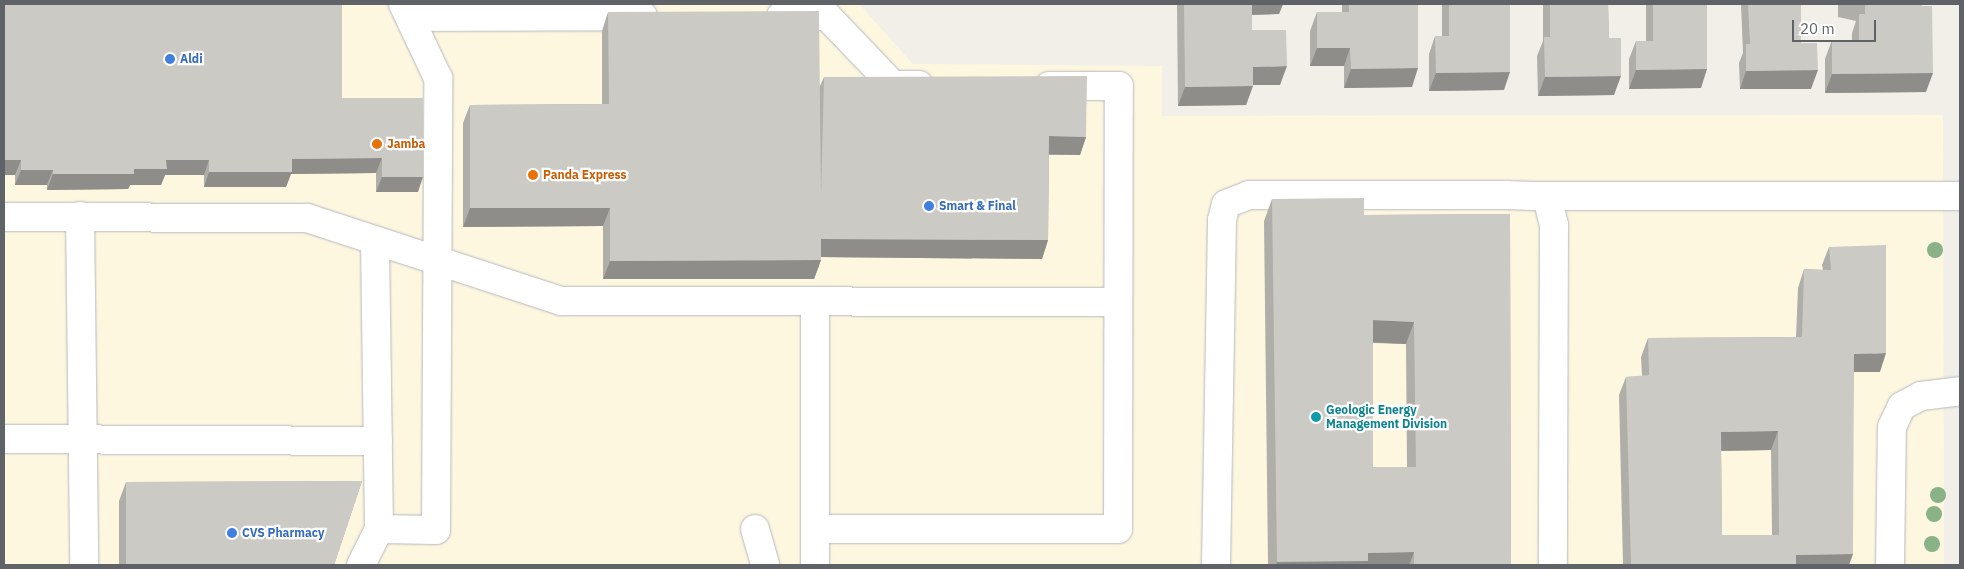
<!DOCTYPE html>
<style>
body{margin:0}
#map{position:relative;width:1964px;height:569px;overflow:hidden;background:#f1efe8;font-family:"IBM Plex Sans",sans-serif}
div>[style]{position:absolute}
.commercial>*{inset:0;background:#fef7e0}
.roads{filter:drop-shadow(0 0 1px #b5b8bc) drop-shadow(0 0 1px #b5b8bc)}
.minor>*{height:28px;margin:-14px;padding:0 14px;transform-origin:14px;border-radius:14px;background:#fff}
.trees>*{width:16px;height:16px;margin:-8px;border-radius:50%;background:#89b387}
.wall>*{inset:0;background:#afaea9}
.shaded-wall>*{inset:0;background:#8f8d8a}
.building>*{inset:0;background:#cccac5}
.dots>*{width:14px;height:14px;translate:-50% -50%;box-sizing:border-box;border:2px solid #fff;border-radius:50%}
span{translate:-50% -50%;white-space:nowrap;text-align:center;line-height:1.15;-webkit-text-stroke:4.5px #fff;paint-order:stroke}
.shop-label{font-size:12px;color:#366cbe;font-weight:700}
.left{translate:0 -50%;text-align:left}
.food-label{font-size:12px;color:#c56008;font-weight:700}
.culture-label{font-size:12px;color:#0d838f;font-weight:700}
.frame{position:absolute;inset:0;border:5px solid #5f6368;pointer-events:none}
.scale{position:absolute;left:1792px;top:20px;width:84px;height:22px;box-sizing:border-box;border:2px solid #5f6368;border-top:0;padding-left:6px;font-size:15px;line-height:18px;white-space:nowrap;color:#5f6368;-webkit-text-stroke:4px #fff;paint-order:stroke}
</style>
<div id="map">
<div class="commercial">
<div style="clip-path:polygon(4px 4px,859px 4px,913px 64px,1162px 66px,1162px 116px,1943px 115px,1944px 565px,4px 565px)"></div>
</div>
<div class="roads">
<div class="minor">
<div style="left:781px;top:16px;width:46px"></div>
<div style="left:827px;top:16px;width:95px;rotate:46.3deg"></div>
<div style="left:893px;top:85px;width:26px"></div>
<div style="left:411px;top:17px;width:232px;rotate:-0.2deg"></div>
<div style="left:1540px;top:196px;width:420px"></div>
<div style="left:80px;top:216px;width:349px;rotate:89.3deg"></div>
<div style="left:4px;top:217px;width:303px;rotate:0.2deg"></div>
<div style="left:307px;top:218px;width:267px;rotate:18.1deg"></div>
<div style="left:561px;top:301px;width:557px;rotate:0.1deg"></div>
<div style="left:375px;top:242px;width:287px;rotate:89.2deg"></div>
<div style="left:379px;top:529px;width:57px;rotate:1deg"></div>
<div style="left:436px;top:530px;width:452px;rotate:-89.7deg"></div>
<div style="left:438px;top:78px;width:82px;rotate:-115.3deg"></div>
<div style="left:4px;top:439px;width:374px;rotate:0.3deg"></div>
<div style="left:755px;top:529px;width:37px;rotate:74deg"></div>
<div style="left:815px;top:529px;width:303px"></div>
<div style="left:1118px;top:529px;width:443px;rotate:-89.9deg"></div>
<div style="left:1119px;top:86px;width:70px;rotate:180deg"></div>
<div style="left:361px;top:565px;width:40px;rotate:-63.4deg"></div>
<div style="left:815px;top:565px;width:263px;rotate:-90deg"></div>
<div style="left:1216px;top:565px;width:345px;rotate:-89deg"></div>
<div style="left:1222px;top:220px;width:16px;rotate:-76deg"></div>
<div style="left:1226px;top:204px;width:25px;rotate:-21deg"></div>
<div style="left:1249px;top:195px;width:257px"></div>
<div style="left:1506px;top:195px;width:34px;rotate:2deg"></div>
<div style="left:1540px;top:196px;width:9px;rotate:32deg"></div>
<div style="left:1548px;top:201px;width:25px;rotate:76deg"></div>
<div style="left:1554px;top:225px;width:340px;rotate:90.2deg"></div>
<div style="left:1890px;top:565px;width:138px;rotate:-89.2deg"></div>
<div style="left:1892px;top:427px;width:23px;rotate:-65deg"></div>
<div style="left:1902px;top:406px;width:21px;rotate:-28deg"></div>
<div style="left:1921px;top:396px;width:39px;rotate:-7deg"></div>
</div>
</div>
<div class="trees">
<div style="left:1935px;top:250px"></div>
<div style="left:1938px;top:495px"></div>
<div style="left:1934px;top:514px"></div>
<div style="left:1932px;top:544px"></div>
</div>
<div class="wall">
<div style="clip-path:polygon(4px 4px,342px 98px,418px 192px,376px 192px,376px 173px,291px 174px,286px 187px,204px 187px,204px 175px,165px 175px,161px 185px,130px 185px,128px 189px,47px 190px,47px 185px,15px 185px,15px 175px,4px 175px)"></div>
<div style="clip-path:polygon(1177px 4px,1283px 4px,1279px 14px,1252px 15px,1252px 30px,1280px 85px,1253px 85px,1246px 105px,1178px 106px)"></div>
<div style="clip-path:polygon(1342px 4px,1418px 4px,1412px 87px,1344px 88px,1344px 66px,1310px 66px,1310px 31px,1317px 12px,1342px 12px)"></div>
<div style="clip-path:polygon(1442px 4px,1510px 4px,1504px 90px,1429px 91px,1429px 54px,1435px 36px,1442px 36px)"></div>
<div style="clip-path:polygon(1543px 4px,1608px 4px,1609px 38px,1614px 95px,1538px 96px,1537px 56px,1543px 41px)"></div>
<div style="clip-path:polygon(1646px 4px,1707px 4px,1701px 88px,1629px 89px,1629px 59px,1636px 41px,1646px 41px)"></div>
<div style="clip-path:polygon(1741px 4px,1801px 4px,1801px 43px,1811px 89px,1740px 89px,1739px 63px,1743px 53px)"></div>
<div style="clip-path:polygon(1838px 4px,1922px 4px,1926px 92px,1825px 93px,1825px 59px,1832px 40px,1852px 40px,1852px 33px,1856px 21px,1838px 17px)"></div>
<div style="clip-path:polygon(608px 12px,820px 86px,824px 77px,1086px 137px,1080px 155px,1049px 155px,1048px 240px,1042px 259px,821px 257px,821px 260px,814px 279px,603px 279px,603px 226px,463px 227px,463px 123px,470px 105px,602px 104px,602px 31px)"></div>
<div style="clip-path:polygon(evenodd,1272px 199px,1364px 215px,1510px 214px,1511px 565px,1268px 565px,1264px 221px,1272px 199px,1373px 343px,1406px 344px,1407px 467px,1373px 467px,1373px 343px)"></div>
<div style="clip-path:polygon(evenodd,1829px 247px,1880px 372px,1854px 372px,1849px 565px,1623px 565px,1619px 395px,1626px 377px,1642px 376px,1641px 357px,1648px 338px,1796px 337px,1798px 288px,1804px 269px,1823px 270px,1822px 265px,1829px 247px,1771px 450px,1772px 535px,1722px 535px,1721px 451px,1771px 450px)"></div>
<div style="clip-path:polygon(362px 481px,334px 565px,119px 565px,119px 501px,126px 482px)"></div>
</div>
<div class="shaded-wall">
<div style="clip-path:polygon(1249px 4px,1283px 4px,1279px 14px,1245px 15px)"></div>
<div style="clip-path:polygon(1317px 48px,1350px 48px,1344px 66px,1310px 66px)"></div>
<div style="clip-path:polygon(1287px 66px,1280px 85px,1246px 85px,1253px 67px)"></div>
<div style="clip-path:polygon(1418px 68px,1412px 87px,1344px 88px,1351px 69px)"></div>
<div style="clip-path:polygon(1707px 69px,1701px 88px,1629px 89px,1636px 70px)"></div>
<div style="clip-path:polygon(1818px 70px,1811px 89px,1740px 89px,1746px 71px)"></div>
<div style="clip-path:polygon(1510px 72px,1504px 90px,1429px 91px,1436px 73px)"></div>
<div style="clip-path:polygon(1933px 73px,1926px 92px,1825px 93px,1832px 74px)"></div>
<div style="clip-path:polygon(1621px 76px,1614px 95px,1538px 96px,1545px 77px)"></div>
<div style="clip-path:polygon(1253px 86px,1246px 105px,1178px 106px,1185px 87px)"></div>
<div style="clip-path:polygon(1049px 136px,1086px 137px,1080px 155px,1042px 154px)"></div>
<div style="clip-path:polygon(382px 158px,376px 173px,291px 174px,286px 187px,204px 187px,209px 172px,292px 159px)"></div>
<div style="clip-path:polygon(4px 160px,21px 160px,15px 175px,4px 175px)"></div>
<div style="clip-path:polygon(166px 160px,209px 160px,204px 175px,165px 175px,161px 185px,130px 185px,128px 189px,47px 190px,53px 174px,134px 169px)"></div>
<div style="clip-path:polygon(21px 170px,53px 170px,47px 185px,15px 185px)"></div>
<div style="clip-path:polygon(382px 177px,423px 177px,418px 192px,376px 192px)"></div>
<div style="clip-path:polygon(470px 208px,610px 208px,603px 226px,463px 227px)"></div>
<div style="clip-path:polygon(821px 239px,1048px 240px,1042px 259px,815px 257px)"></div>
<div style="clip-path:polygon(821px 260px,814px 279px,603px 279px,610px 261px)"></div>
<div style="clip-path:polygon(1373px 320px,1414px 322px,1406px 344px,1364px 342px)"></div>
<div style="clip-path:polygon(1886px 353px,1880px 372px,1847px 372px,1854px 354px)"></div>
<div style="clip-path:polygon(1778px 431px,1771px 450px,1714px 451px,1721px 432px)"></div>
<div style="clip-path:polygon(1414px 552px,1409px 565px,1276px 565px,1277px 562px,1368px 553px)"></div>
<div style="clip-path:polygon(1853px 554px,1849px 565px,1792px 565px,1796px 555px)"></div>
</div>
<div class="building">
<div style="clip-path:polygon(4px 4px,342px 4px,342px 98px,423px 98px,423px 177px,382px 177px,382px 158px,292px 159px,292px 172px,209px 172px,209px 160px,166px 160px,167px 169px,134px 169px,134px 174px,53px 174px,53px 170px,21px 170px,21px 160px,4px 160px)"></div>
<div style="clip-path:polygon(1184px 4px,1252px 4px,1252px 30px,1286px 30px,1287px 66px,1253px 67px,1253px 86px,1185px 87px)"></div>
<div style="clip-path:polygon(1349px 4px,1418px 4px,1418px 68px,1351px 69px,1350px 48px,1317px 48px,1317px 12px,1349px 12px)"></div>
<div style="clip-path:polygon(1449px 4px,1510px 4px,1510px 72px,1436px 73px,1435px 36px,1449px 36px)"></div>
<div style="clip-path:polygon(1550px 4px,1608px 4px,1609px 38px,1621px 38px,1621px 76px,1545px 77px,1544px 37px,1550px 37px)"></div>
<div style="clip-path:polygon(1653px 4px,1707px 4px,1707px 69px,1636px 70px,1636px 41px,1653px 41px)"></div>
<div style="clip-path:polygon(1748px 4px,1801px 4px,1801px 43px,1817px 43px,1818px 70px,1746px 71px,1746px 44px,1750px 44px)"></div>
<div style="clip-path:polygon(1865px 4px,1922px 4px,1922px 6px,1932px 6px,1933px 73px,1832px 74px,1832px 40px,1859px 40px,1859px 14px,1865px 14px)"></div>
<div style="clip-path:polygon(819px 11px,821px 196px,824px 77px,1087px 76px,1086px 137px,1049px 136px,1048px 240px,821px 239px,821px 260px,610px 261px,610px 208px,470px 208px,470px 105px,609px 104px,608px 12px)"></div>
<div style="clip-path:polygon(evenodd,1364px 198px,1364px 215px,1510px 214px,1511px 565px,1414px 565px,1414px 552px,1368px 553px,1368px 561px,1277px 562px,1272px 199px,1364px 198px,1373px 320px,1414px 322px,1416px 467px,1373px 467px,1373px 320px)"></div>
<div style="clip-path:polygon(evenodd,1886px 245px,1886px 353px,1854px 354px,1853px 554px,1796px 555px,1796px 565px,1631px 565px,1626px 377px,1649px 375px,1648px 338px,1802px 337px,1804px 269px,1831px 270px,1829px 247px,1886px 245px,1778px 431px,1779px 535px,1722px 535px,1721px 432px,1778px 431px)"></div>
<div style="clip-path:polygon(362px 481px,335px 562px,332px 565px,126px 565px,126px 482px)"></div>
</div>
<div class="dots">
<div style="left:170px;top:59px;background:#3f7fe0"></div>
<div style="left:377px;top:144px;background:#e8710a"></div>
<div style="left:533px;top:175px;background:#e8710a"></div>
<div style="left:929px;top:206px;background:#3f7fe0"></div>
<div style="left:1316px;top:417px;background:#0f9aa8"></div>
<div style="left:232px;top:533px;background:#3f7fe0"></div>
</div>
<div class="shop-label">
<span class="left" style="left:180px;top:59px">Aldi</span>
<span class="left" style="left:939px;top:206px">Smart &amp; Final</span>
<span class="left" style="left:242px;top:533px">CVS Pharmacy</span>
</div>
<div class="food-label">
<span class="left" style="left:387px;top:144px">Jamba</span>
<span class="left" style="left:543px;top:175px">Panda Express</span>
</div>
<div class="culture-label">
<span class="left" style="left:1326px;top:417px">Geologic Energy<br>Management Division</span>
</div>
<div class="frame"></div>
<div class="scale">20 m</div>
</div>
